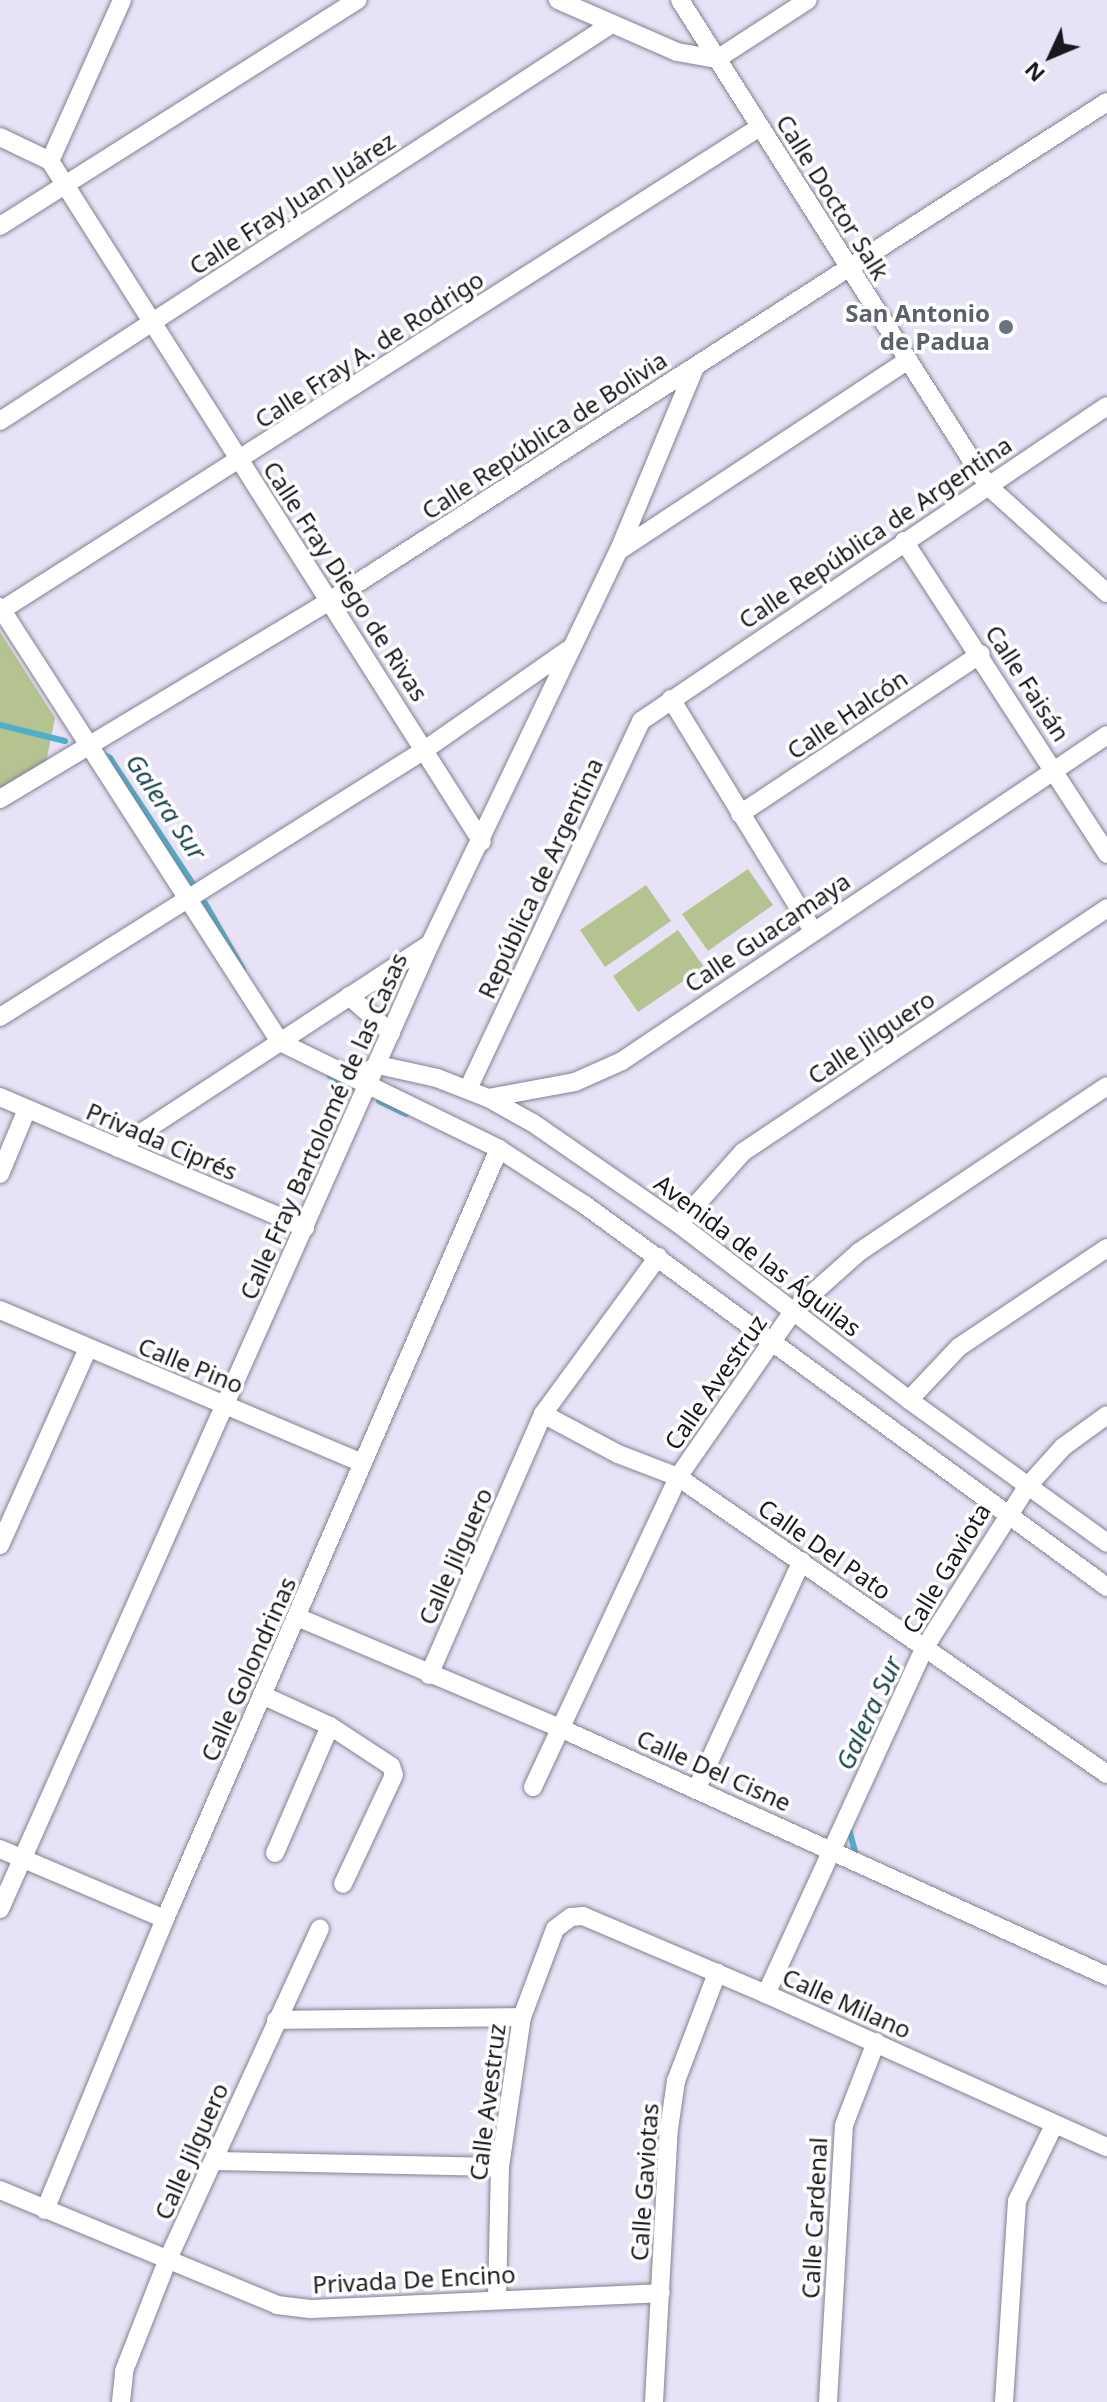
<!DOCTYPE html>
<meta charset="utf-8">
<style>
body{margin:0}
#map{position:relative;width:1107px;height:2402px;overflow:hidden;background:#e7e2f6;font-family:"Noto Sans",sans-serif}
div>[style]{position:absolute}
.green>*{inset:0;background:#b5c390}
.stream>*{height:6px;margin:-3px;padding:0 3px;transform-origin:3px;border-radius:3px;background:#4dafcc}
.roads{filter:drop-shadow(0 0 2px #858092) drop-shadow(0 0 2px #858092)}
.minor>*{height:18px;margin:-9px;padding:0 9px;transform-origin:9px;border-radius:9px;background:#fff}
.dots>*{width:22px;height:22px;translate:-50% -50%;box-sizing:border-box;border:4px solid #fff;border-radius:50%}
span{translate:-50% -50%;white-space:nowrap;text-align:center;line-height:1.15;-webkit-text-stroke:7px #fff;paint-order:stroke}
.street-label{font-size:24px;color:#1a181f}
.worship-label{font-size:24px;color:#5b616d;font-weight:700}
.right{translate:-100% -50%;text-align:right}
.water-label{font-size:26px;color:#1b4653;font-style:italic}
.north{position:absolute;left:1011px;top:16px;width:80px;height:80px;-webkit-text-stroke:6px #fff;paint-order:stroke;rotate:226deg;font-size:22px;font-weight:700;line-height:32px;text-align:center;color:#1a181f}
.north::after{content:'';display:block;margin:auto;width:28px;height:36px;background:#1a181f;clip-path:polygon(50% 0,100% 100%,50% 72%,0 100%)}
</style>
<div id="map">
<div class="green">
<div style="clip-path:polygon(0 632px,55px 718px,46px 763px,0 792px)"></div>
<div style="clip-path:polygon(748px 869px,773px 905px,708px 951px,682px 914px)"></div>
<div style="clip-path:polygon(646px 885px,671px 921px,605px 967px,580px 930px)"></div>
<div style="clip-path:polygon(678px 930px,704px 967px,638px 1012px,613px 976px)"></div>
</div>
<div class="stream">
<div style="left:0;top:725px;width:67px;rotate:13.8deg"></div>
<div style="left:101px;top:754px;width:10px;rotate:24deg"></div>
<div style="left:110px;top:758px;width:154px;rotate:56.6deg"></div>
<div style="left:205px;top:903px;width:76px;rotate:60.1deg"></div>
<div style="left:330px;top:1076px;width:24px;rotate:30deg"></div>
<div style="left:379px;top:1101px;width:30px;rotate:26deg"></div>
<div style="left:849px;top:1829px;width:28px;rotate:75deg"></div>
</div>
<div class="roads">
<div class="minor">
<div style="left:558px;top:0;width:130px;rotate:23.6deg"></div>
<div style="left:677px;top:52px;width:41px;rotate:9.9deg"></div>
<div style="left:717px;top:59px;width:108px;rotate:-33deg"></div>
<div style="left:680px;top:0;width:575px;rotate:57.64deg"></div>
<div style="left:988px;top:486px;width:160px;rotate:42deg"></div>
<div style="left:0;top:137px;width:55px;rotate:25.6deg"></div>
<div style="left:50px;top:161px;width:806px;rotate:57.61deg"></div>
<div style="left:50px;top:161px;width:176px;rotate:-65.9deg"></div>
<div style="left:0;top:226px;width:423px;rotate:-32.3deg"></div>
<div style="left:0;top:421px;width:727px;rotate:-32.99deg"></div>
<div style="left:904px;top:541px;width:373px;rotate:57deg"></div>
<div style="left:620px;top:550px;width:345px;rotate:-33.4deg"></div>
<div style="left:0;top:607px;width:517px;rotate:57.23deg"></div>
<div style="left:280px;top:1042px;width:244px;rotate:26deg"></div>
<div style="left:499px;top:1149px;width:103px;rotate:33.1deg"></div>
<div style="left:585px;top:1205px;width:647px;rotate:36.2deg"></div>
<div style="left:2px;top:610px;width:899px;rotate:-32.51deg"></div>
<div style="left:671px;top:699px;width:270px;rotate:58.5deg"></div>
<div style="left:0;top:799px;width:386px;rotate:-31deg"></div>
<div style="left:331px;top:600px;width:922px;rotate:-32.69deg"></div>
<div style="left:740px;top:814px;width:289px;rotate:-33.6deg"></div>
<div style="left:349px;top:996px;width:56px;rotate:41.4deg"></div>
<div style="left:0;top:1017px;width:503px;rotate:-32.17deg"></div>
<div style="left:426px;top:749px;width:173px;rotate:-34.9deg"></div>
<div style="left:368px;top:1071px;width:12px;rotate:-31deg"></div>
<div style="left:378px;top:1065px;width:60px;rotate:12.4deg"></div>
<div style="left:437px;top:1078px;width:55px;rotate:21.4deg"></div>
<div style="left:488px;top:1098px;width:51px;rotate:29.1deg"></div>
<div style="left:533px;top:1123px;width:178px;rotate:34.7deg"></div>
<div style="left:679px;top:1224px;width:290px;rotate:37.4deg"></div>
<div style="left:909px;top:1400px;width:244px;rotate:35.8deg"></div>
<div style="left:468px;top:1089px;width:407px;rotate:-64.8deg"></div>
<div style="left:641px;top:721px;width:562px;rotate:-34.06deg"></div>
<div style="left:0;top:1097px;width:332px;rotate:23.2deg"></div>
<div style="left:488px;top:1098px;width:88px;rotate:-10.4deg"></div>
<div style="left:575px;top:1082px;width:51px;rotate:-24.1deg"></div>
<div style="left:622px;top:1061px;width:584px;rotate:-33.91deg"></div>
<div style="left:118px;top:1148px;width:373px;rotate:-33.2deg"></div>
<div style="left:0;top:1174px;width:70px;rotate:-67.4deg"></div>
<div style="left:679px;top:1224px;width:96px;rotate:-48.4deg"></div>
<div style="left:743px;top:1152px;width:438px;rotate:-33.8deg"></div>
<div style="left:0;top:1310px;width:394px;rotate:22.9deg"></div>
<div style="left:909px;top:1400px;width:73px;rotate:-46.7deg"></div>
<div style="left:959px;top:1347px;width:178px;rotate:-33.8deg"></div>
<div style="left:543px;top:1414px;width:85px;rotate:28.1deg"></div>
<div style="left:618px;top:1454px;width:64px;rotate:21deg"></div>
<div style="left:678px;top:1477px;width:522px;rotate:34.7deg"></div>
<div style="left:0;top:1545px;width:216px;rotate:-65.9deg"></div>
<div style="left:297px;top:1617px;width:285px;rotate:22.9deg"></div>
<div style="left:560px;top:1728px;width:601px;rotate:24.39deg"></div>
<div style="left:429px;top:1675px;width:285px;rotate:-66.4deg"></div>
<div style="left:543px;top:1414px;width:195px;rotate:-53.8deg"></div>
<div style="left:262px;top:1695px;width:75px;rotate:24.5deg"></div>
<div style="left:330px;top:1726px;width:73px;rotate:33.3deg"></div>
<div style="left:391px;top:1766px;width:9px;rotate:72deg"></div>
<div style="left:394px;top:1775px;width:120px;rotate:115.1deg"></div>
<div style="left:533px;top:1787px;width:342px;rotate:-64.9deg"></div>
<div style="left:678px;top:1477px;width:203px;rotate:-55.2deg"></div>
<div style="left:794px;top:1310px;width:87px;rotate:-41.7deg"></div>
<div style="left:859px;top:1252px;width:298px;rotate:-33.8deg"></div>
<div style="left:696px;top:1790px;width:252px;rotate:-65.2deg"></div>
<div style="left:0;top:1849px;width:179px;rotate:23deg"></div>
<div style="left:275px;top:1853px;width:138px;rotate:-66.6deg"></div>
<div style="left:0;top:1909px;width:1056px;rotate:-65.98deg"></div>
<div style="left:430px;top:944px;width:437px;rotate:-64.4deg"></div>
<div style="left:619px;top:550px;width:198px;rotate:-67.4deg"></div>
<div style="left:766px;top:1994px;width:382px;rotate:-65.4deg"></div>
<div style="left:925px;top:1647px;width:190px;rotate:-57.5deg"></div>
<div style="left:1027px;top:1487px;width:54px;rotate:-48deg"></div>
<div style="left:1063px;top:1447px;width:54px;rotate:-36deg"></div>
<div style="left:276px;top:2020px;width:246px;rotate:-0.7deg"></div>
<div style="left:214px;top:2161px;width:286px;rotate:1.2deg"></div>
<div style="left:0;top:2190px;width:300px;rotate:22.5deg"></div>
<div style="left:277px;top:2305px;width:33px;rotate:7deg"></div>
<div style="left:310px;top:2309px;width:351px;rotate:-2.6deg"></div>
<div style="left:45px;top:2210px;width:315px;rotate:-67.6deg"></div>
<div style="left:165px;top:1919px;width:839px;rotate:-66.55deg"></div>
<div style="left:497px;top:2299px;width:132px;rotate:-88.7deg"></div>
<div style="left:500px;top:2167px;width:152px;rotate:-81.7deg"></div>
<div style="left:522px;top:2017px;width:94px;rotate:-69.4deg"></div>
<div style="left:555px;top:1929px;width:20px;rotate:-37deg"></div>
<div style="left:571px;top:1917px;width:12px;rotate:-5deg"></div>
<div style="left:583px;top:1916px;width:199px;rotate:23.1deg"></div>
<div style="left:766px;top:1994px;width:374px;rotate:24.2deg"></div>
<div style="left:121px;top:2402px;width:31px;rotate:-84deg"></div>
<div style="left:124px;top:2371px;width:118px;rotate:-68.6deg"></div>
<div style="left:167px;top:2261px;width:366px;rotate:-65.3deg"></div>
<div style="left:654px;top:2402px;width:273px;rotate:-86.9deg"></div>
<div style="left:669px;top:2129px;width:49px;rotate:-81.7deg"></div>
<div style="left:676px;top:2081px;width:116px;rotate:-69.2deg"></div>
<div style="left:828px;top:2402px;width:277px;rotate:-86.7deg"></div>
<div style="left:844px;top:2125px;width:89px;rotate:-68.9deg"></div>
<div style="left:1004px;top:2402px;width:201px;rotate:-86.3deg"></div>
<div style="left:1017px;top:2201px;width:85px;rotate:-64deg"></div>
</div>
</div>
<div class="dots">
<div style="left:1006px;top:327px;background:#6b7280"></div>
</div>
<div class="street-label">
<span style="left:833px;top:197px;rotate:58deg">Calle Doctor Salk</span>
<span style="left:292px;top:203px;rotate:-33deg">Calle Fray Juan Juárez</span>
<span style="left:369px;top:349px;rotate:-33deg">Calle Fray A. de Rodrigo</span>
<span style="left:544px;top:435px;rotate:-33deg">Calle República de Bolivia</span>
<span style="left:875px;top:532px;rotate:-34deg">Calle República de Argentina</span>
<span style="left:346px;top:581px;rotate:57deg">Calle Fray Diego de Rivas</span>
<span style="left:1028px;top:683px;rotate:57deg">Calle Faisán</span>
<span style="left:847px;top:714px;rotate:-34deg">Calle Halcón</span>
<span style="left:540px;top:878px;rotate:-65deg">República de Argentina</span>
<span style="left:767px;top:932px;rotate:-34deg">Calle Guacamaya</span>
<span style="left:871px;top:1037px;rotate:-34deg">Calle Jilguero</span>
<span style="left:323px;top:1126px;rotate:-66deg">Calle Fray Bartolomé de las Casas</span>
<span style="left:162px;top:1141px;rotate:23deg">Privada Ciprés</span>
<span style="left:758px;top:1255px;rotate:37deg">Avenida de las Águilas</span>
<span style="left:191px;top:1365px;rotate:22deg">Calle Pino</span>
<span style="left:715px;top:1382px;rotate:-55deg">Calle Avestruz</span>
<span style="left:825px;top:1549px;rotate:35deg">Calle Del Pato</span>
<span style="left:455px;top:1556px;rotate:-66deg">Calle Jilguero</span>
<span style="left:946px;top:1568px;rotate:-59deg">Calle Gaviota</span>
<span style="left:248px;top:1669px;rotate:-66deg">Calle Golondrinas</span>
<span style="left:714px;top:1770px;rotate:24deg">Calle Del Cisne</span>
<span style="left:847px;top:2003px;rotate:24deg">Calle Milano</span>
<span style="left:487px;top:2102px;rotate:-83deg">Calle Avestruz</span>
<span style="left:191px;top:2151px;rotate:-66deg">Calle Jilguero</span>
<span style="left:644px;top:2182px;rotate:-86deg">Calle Gaviotas</span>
<span style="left:814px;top:2218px;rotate:-87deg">Calle Cardenal</span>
<span style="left:414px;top:2279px;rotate:-3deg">Privada De Encino</span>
</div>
<div class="worship-label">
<span class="right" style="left:990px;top:327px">San Antonio<br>de Padua</span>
</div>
<div class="water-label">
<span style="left:166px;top:807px;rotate:56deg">Galera Sur</span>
<span style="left:869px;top:1713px;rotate:-65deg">Galera Sur</span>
</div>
<div class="north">N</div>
</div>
